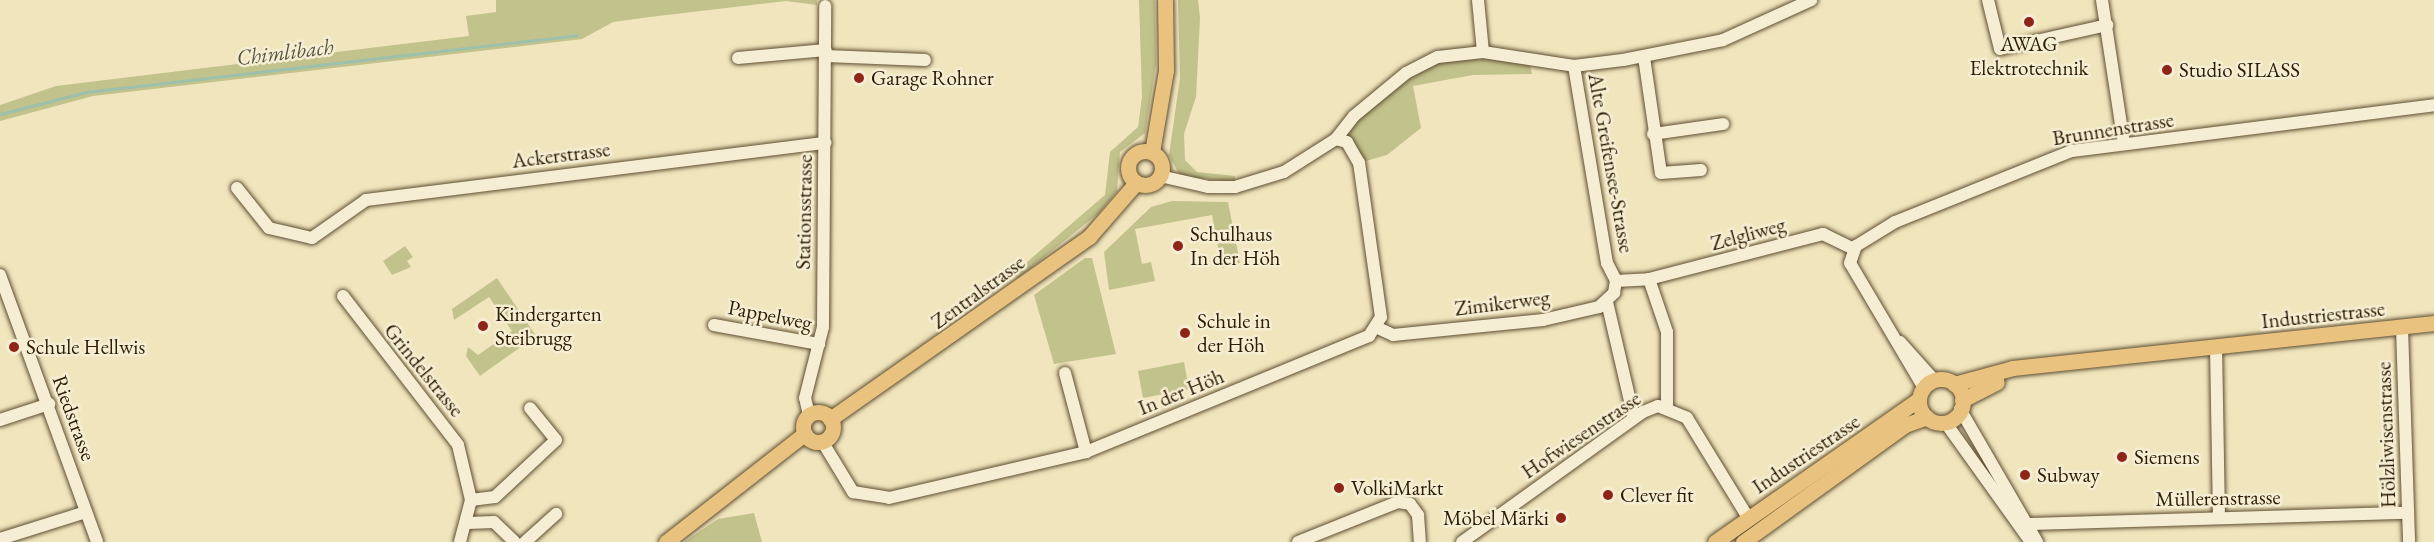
<!DOCTYPE html>
<meta charset="utf-8">
<style>
body{margin:0}
#map{position:relative;width:2434px;height:542px;overflow:hidden;background:#f1e5bd;font-family:"EB Garamond",serif}
div>[style]{position:absolute}
.green>*{inset:0;background:#c2c28c}
.stream>*{height:3px;margin:-1.5px;padding:0 1.5px;transform-origin:1.5px;border-radius:1.5px;background:#9cc0aa}
.roads{filter:drop-shadow(0 0 2px #5e4e32) drop-shadow(0 0 2px #5e4e32)}
.minor>*{height:12px;margin:-6px;padding:0 6px;transform-origin:6px;border-radius:6px;background:#f6eed4}
.major>*{height:15px;margin:-7.5px;padding:0 7.5px;transform-origin:7.5px;border-radius:7.5px;background:#e8c27e}
.major>.ring{margin:-7.5px;padding:0;box-sizing:content-box;background:none;border:15px solid #e8c27e;border-radius:50%}
.dots>*{width:16px;height:16px;translate:-50% -50%;box-sizing:border-box;border:3px solid #f6eed4;border-radius:50%}
span{translate:-50% -50%;white-space:nowrap;text-align:center;line-height:1.15;-webkit-text-stroke:5px #f6eed4;paint-order:stroke}
.poi-label{font-size:21px;color:#2d1c03}
.left{translate:0 -50%;text-align:left}
.right{translate:-100% -50%;text-align:right}
.street-label{font-size:21px;color:#2d1c03}
.water-label{font-size:22px;color:#54553d;font-style:italic}
</style>
<div id="map">
<div class="green">
<div style="clip-path:polygon(496px 0,817px 0,817px 5px,786px 1px,650px 17px,613px 22px,582px 39px,93px 96px,0 121px,0 105px,56px 86px,469px 36px,466px 16px,496px 12px)"></div>
<div style="clip-path:polygon(1139px 0,1155px 0,1156px 65px,1145px 133px,1120px 152px,1117px 191px,1099px 213px,1018px 278px,1013px 274px,1105px 195px,1110px 152px,1138px 127px,1142px 97px)"></div>
<div style="clip-path:polygon(1178px 0,1198px 0,1200px 18px,1196px 97px,1184px 134px,1185px 160px,1197px 172px,1235px 176px,1235px 182px,1180px 176px,1169px 155px,1180px 78px)"></div>
<div style="clip-path:polygon(1483px 52px,1529px 61px,1532px 74px,1473px 75px,1413px 86px,1421px 128px,1387px 155px,1359px 163px,1336px 139px,1354px 116px,1438px 57px)"></div>
<div style="clip-path:polygon(1172px 201px,1228px 202px,1240px 263px,1222px 268px,1212px 215px,1135px 229px,1142px 264px,1151px 262px,1155px 281px,1109px 290px,1104px 252px,1151px 207px)"></div>
<div style="clip-path:polygon(405px 246px,413px 257px,407px 261px,411px 267px,392px 275px,383px 261px)"></div>
<div style="clip-path:polygon(1085px 258px,1092px 258px,1116px 354px,1054px 364px,1034px 295px)"></div>
<div style="clip-path:polygon(497px 278px,536px 336px,480px 376px,466px 356px,468px 347px,478px 355px,512px 331px,489px 297px,454px 320px,452px 309px)"></div>
<div style="clip-path:polygon(1184px 362px,1189px 389px,1143px 398px,1138px 371px)"></div>
<div style="clip-path:polygon(754px 513px,762px 542px,684px 542px,718px 519px)"></div>
</div>
<div class="stream">
<div style="left:0;top:114px;width:89px;rotate:-14.3deg"></div>
<div style="left:86px;top:92px;width:494px;rotate:-6.6deg"></div>
</div>
<div class="roads">
<div class="minor">
<div style="left:1478px;top:0;width:52px;rotate:84.5deg"></div>
<div style="left:1988px;top:0;width:50px;rotate:76.2deg"></div>
<div style="left:2000px;top:49px;width:110px;rotate:-12.6deg"></div>
<div style="left:2102px;top:0;width:145px;rotate:81.3deg"></div>
<div style="left:826px;top:56px;width:99px;rotate:2.3deg"></div>
<div style="left:1644px;top:57px;width:117px;rotate:81.7deg"></div>
<div style="left:1661px;top:173px;width:40px;rotate:-4.3deg"></div>
<div style="left:738px;top:58px;width:88px;rotate:-5.2deg"></div>
<div style="left:1574px;top:66px;width:200px;rotate:80.5deg"></div>
<div style="left:1607px;top:263px;width:20px;rotate:63deg"></div>
<div style="left:1616px;top:281px;width:33px;rotate:-3deg"></div>
<div style="left:1649px;top:279px;width:180px;rotate:-14.5deg"></div>
<div style="left:1823px;top:234px;width:34px;rotate:26deg"></div>
<div style="left:1653px;top:134px;width:71px;rotate:-8.1deg"></div>
<div style="left:1160px;top:176px;width:49px;rotate:12.9deg"></div>
<div style="left:1208px;top:187px;width:27px"></div>
<div style="left:1235px;top:187px;width:51px;rotate:-17deg"></div>
<div style="left:1284px;top:172px;width:62px;rotate:-32.4deg"></div>
<div style="left:1336px;top:139px;width:29px;rotate:-52deg"></div>
<div style="left:1354px;top:116px;width:67px;rotate:-39.6deg"></div>
<div style="left:1406px;top:73px;width:36px;rotate:-27deg"></div>
<div style="left:1438px;top:57px;width:45px;rotate:-6.3deg"></div>
<div style="left:1483px;top:52px;width:92px;rotate:8.7deg"></div>
<div style="left:1574px;top:66px;width:49px;rotate:-7deg"></div>
<div style="left:1623px;top:60px;width:102px;rotate:-11.3deg"></div>
<div style="left:1723px;top:40px;width:97px;rotate:-24.4deg"></div>
<div style="left:237px;top:188px;width:51px;rotate:51.3deg"></div>
<div style="left:269px;top:228px;width:44px;rotate:13.1deg"></div>
<div style="left:312px;top:238px;width:66px;rotate:-35.1deg"></div>
<div style="left:366px;top:200px;width:463px;rotate:-7.1deg"></div>
<div style="left:0;top:275px;width:284px;rotate:70deg"></div>
<div style="left:1649px;top:279px;width:56px;rotate:71.2deg"></div>
<div style="left:1667px;top:332px;width:74px;rotate:90deg"></div>
<div style="left:343px;top:296px;width:188px;rotate:52.3deg"></div>
<div style="left:458px;top:445px;width:57px;rotate:76.7deg"></div>
<div style="left:471px;top:500px;width:43px;rotate:104.7deg"></div>
<div style="left:1607px;top:302px;width:119px;rotate:76.9deg"></div>
<div style="left:714px;top:325px;width:107px;rotate:10.3deg"></div>
<div style="left:1378px;top:328px;width:17px;rotate:25deg"></div>
<div style="left:1393px;top:335px;width:151px;rotate:-5.7deg"></div>
<div style="left:1543px;top:320px;width:57px;rotate:-13.1deg"></div>
<div style="left:1599px;top:307px;width:21px;rotate:-43deg"></div>
<div style="left:1614px;top:293px;width:12px;rotate:-81deg"></div>
<div style="left:2402px;top:328px;width:214px;rotate:88.1deg"></div>
<div style="left:1900px;top:342px;width:51px;rotate:48.2deg"></div>
<div style="left:2216px;top:346px;width:171px;rotate:89deg"></div>
<div style="left:1065px;top:373px;width:82px;rotate:75.1deg"></div>
<div style="left:1924px;top:388px;width:145px;rotate:-120.6deg"></div>
<div style="left:1850px;top:263px;width:18px;rotate:-71deg"></div>
<div style="left:1856px;top:246px;width:46px;rotate:-31.6deg"></div>
<div style="left:1895px;top:222px;width:191px;rotate:-21.9deg"></div>
<div style="left:2072px;top:151px;width:365px;rotate:-7.2deg"></div>
<div style="left:1960px;top:409px;width:154px;rotate:59.9deg"></div>
<div style="left:809px;top:415px;width:17px;rotate:-103deg"></div>
<div style="left:805px;top:398px;width:73px;rotate:-75.8deg"></div>
<div style="left:823px;top:327px;width:321px;rotate:-89.6deg"></div>
<div style="left:0;top:420px;width:52px;rotate:-18.1deg"></div>
<div style="left:1945px;top:422px;width:148px;rotate:54.4deg"></div>
<div style="left:822px;top:441px;width:60px;rotate:58.7deg"></div>
<div style="left:853px;top:492px;width:36px;rotate:9deg"></div>
<div style="left:889px;top:498px;width:202px;rotate:-13.1deg"></div>
<div style="left:1086px;top:452px;width:306px;rotate:-22.3deg"></div>
<div style="left:1369px;top:336px;width:22px;rotate:-58deg"></div>
<div style="left:1381px;top:317px;width:156px;rotate:-98.1deg"></div>
<div style="left:1359px;top:163px;width:24px;rotate:-120deg"></div>
<div style="left:1347px;top:142px;width:11px;rotate:-165deg"></div>
<div style="left:471px;top:500px;width:24px;rotate:-7deg"></div>
<div style="left:495px;top:497px;width:83px;rotate:-43.1deg"></div>
<div style="left:556px;top:440px;width:41px;rotate:-129.1deg"></div>
<div style="left:467px;top:523px;width:27px;rotate:-2deg"></div>
<div style="left:494px;top:522px;width:29px;rotate:44deg"></div>
<div style="left:2029px;top:524px;width:379px;rotate:-1.7deg"></div>
<div style="left:0;top:539px;width:90px;rotate:-17.4deg"></div>
<div style="left:525px;top:542px;width:42px;rotate:-42.1deg"></div>
<div style="left:1298px;top:542px;width:108px;rotate:-21.8deg"></div>
<div style="left:1398px;top:502px;width:12px;rotate:9deg"></div>
<div style="left:1410px;top:504px;width:14px;rotate:54deg"></div>
<div style="left:1418px;top:515px;width:27px;rotate:86deg"></div>
<div style="left:1462px;top:542px;width:223px;rotate:-35.7deg"></div>
<div style="left:1643px;top:412px;width:16px;rotate:-22deg"></div>
<div style="left:1658px;top:406px;width:31px;rotate:22deg"></div>
<div style="left:1687px;top:418px;width:119px;rotate:58.5deg"></div>
</div>
<div class="major">
<div class="ring" style="left:1128px;top:151px;width:19px;height:19px"></div>
<div style="left:1152px;top:152px;width:83px;rotate:-80.3deg"></div>
<div style="left:1166px;top:70px;width:70px;rotate:-90.8deg"></div>
<div class="ring" style="left:1919px;top:379px;width:29px;height:29px"></div>
<div style="left:1954px;top:384px;width:61px;rotate:-15.2deg"></div>
<div style="left:2013px;top:368px;width:423px;rotate:-6.1deg"></div>
<div style="left:1962px;top:400px;width:39px;rotate:-27deg"></div>
<div class="ring" style="left:803px;top:412px;width:15px;height:15px"></div>
<div style="left:830px;top:419px;width:317px;rotate:-35.1deg"></div>
<div style="left:1089px;top:237px;width:72px;rotate:-49deg"></div>
<div style="left:666px;top:542px;width:175px;rotate:-38deg"></div>
<div style="left:1715px;top:542px;width:249px;rotate:-35deg"></div>
<div style="left:1743px;top:542px;width:200px;rotate:-35.8deg"></div>
<div style="left:1905px;top:425px;width:23px;rotate:-20deg"></div>
</div>
</div>
<div class="dots">
<div style="left:2029px;top:22px;background:#8f2418"></div>
<div style="left:2167px;top:70px;background:#8f2418"></div>
<div style="left:859px;top:78px;background:#8f2418"></div>
<div style="left:1178px;top:246px;background:#8f2418"></div>
<div style="left:483px;top:326px;background:#8f2418"></div>
<div style="left:1185px;top:333px;background:#8f2418"></div>
<div style="left:14px;top:347px;background:#8f2418"></div>
<div style="left:2122px;top:457px;background:#8f2418"></div>
<div style="left:2025px;top:475px;background:#8f2418"></div>
<div style="left:1339px;top:488px;background:#8f2418"></div>
<div style="left:1608px;top:495px;background:#8f2418"></div>
<div style="left:1561px;top:518px;background:#8f2418"></div>
</div>
<div class="poi-label">
<span style="left:2029px;top:56px">AWAG<br>Elektrotechnik</span>
<span class="left" style="left:2179px;top:70px">Studio SILASS</span>
<span class="left" style="left:871px;top:78px">Garage Rohner</span>
<span class="left" style="left:1190px;top:246px">Schulhaus<br>In der Höh</span>
<span class="left" style="left:495px;top:326px">Kindergarten<br>Steibrugg</span>
<span class="left" style="left:1197px;top:333px">Schule in<br>der Höh</span>
<span class="left" style="left:26px;top:347px">Schule Hellwis</span>
<span class="left" style="left:2134px;top:457px">Siemens</span>
<span class="left" style="left:2037px;top:475px">Subway</span>
<span class="left" style="left:1351px;top:488px">VolkiMarkt</span>
<span class="left" style="left:1620px;top:495px">Clever fit</span>
<span class="right" style="left:1549px;top:518px">Möbel Märki</span>
</div>
<div class="street-label">
<span style="left:2113px;top:129px;rotate:-9deg">Brunnenstrasse</span>
<span style="left:561px;top:155px;rotate:-7deg">Ackerstrasse</span>
<span style="left:1611px;top:163px;rotate:80deg">Alte Greifensee-Strasse</span>
<span style="left:804px;top:212px;rotate:-89deg">Stationsstrasse</span>
<span style="left:1748px;top:234px;rotate:-15deg">Zelgliweg</span>
<span style="left:978px;top:292px;rotate:-36deg">Zentralstrasse</span>
<span style="left:1502px;top:303px;rotate:-7deg">Zimikerweg</span>
<span style="left:770px;top:315px;rotate:11deg">Pappelweg</span>
<span style="left:2323px;top:315px;rotate:-6deg">Industriestrasse</span>
<span style="left:424px;top:370px;rotate:51deg">Grindelstrasse</span>
<span style="left:1181px;top:392px;rotate:-22deg">In der Höh</span>
<span style="left:74px;top:418px;rotate:70deg">Riedstrasse</span>
<span style="left:1581px;top:435px;rotate:-34deg">Hofwiesenstrasse</span>
<span style="left:2386px;top:435px;rotate:-92deg">Hölzliwisenstrasse</span>
<span style="left:1806px;top:454px;rotate:-34deg">Industriestrasse</span>
<span style="left:2218px;top:498px;rotate:-1deg">Müllerenstrasse</span>
</div>
<div class="water-label">
<span style="left:285px;top:52px;rotate:-7deg">Chimlibach</span>
</div>
</div>
